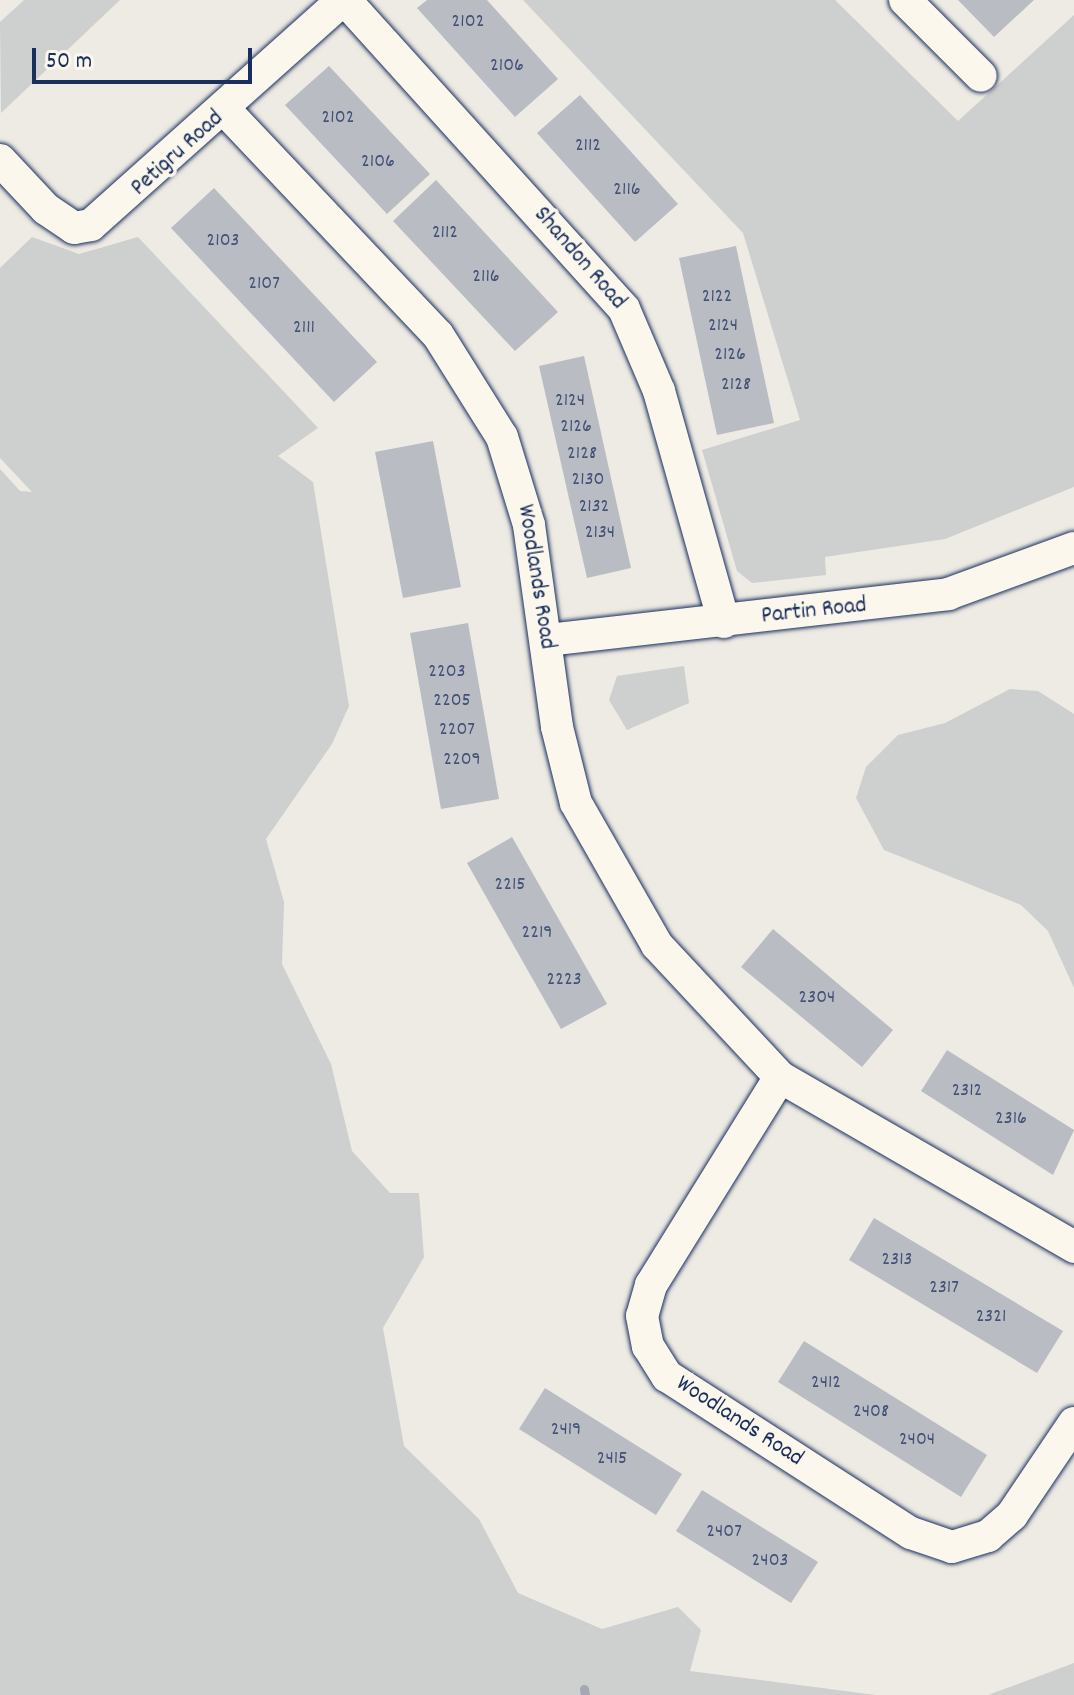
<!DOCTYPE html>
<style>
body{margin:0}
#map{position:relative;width:1074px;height:1695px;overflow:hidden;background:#eeebe4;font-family:Dekko,sans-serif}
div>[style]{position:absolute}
.green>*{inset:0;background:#cecfcf}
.stream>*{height:9px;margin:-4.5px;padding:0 4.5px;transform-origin:4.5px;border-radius:4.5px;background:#a3a8b4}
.building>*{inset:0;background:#b9bcc3}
.roads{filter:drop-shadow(0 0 2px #1b2f5e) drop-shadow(0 0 2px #1b2f5e)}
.minor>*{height:32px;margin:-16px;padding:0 16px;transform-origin:16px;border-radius:16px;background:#fbf7ec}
span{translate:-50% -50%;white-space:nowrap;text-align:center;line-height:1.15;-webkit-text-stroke:7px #fbf7ec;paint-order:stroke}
.number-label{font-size:20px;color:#425277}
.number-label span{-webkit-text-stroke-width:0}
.street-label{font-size:24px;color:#1b2f5e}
.scale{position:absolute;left:32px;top:48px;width:220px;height:36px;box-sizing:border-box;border:4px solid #1b2f5e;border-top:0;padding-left:10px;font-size:24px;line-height:28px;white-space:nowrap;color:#1b2f5e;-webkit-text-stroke:6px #fbf7ec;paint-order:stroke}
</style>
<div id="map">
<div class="green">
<div style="clip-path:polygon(24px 0,120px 0,1px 113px,0 22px)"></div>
<div style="clip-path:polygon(523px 0,835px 0,958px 121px,1074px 15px,1074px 487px,945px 539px,825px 557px,826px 575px,752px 583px,737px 571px,702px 450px,800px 420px,743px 233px)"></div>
<div style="clip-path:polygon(32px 237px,79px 254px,138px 237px,318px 428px,278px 456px,313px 482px,349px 706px,332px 744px,266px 839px,284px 902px,282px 964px,331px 1064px,352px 1151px,390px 1193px,419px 1193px,424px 1257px,383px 1328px,404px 1446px,479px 1519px,518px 1593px,602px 1629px,678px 1607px,701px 1630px,690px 1671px,876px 1695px,0 1695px,0 469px,20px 491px,32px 492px,0 458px,0 268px)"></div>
<div style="clip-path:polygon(684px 666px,689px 703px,627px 730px,609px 700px,617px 676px)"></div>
<div style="clip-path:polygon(1010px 689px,1038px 691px,1074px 714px,1074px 988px,1048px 931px,1021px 905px,884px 850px,856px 798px,866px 767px,898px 735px,945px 723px)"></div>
<div style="clip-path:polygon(1074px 1663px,1074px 1695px,988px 1695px,1007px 1688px)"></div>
</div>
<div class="stream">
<div style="left:584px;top:1689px;width:6px;rotate:81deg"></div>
</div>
<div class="building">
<div style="clip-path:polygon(427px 0,487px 0,558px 79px,515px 117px,417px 8px)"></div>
<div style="clip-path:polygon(958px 0,1034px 0,994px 37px)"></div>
<div style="clip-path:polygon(329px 66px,430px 174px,387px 214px,285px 105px)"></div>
<div style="clip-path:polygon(580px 95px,678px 204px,635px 242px,537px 133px)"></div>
<div style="clip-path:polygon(436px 180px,558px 312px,515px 351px,393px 221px)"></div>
<div style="clip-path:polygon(214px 188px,377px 362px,334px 402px,171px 228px)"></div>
<div style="clip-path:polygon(736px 246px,774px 423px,717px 435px,679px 258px)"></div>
<div style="clip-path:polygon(584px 356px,631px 568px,587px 578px,539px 366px)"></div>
<div style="clip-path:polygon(433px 441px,461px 587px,403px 598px,375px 452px)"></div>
<div style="clip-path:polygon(468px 623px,499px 799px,441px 809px,410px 633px)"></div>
<div style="clip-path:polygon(512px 837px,607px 1004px,561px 1029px,467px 863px)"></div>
<div style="clip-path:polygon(773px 929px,893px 1030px,862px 1067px,741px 967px)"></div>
<div style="clip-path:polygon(947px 1050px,1074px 1130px,1053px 1175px,921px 1091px)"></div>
<div style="clip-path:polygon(874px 1218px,1063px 1331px,1037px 1373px,849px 1260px)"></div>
<div style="clip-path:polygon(804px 1341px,987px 1455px,961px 1497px,778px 1382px)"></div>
<div style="clip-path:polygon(545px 1388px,682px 1474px,656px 1515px,519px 1429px)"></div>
<div style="clip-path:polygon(702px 1490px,818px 1562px,791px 1603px,676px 1531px)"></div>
</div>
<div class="roads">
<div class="minor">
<div style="left:345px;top:0;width:416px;rotate:47.9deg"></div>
<div style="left:624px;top:309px;width:89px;rotate:66.9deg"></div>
<div style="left:659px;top:391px;width:240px;rotate:74.3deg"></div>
<div style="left:905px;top:0;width:107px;rotate:45deg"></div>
<div style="left:226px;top:111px;width:308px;rotate:46.6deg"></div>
<div style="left:438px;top:335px;width:120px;rotate:57.9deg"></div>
<div style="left:502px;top:437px;width:92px;rotate:72.9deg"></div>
<div style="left:529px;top:525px;width:204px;rotate:82.1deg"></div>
<div style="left:557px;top:727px;width:78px;rotate:76deg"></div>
<div style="left:576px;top:803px;width:163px;rotate:60.3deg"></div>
<div style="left:657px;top:945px;width:180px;rotate:47deg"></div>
<div style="left:780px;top:1077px;width:340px;rotate:30deg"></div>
<div style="left:0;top:160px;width:67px;rotate:46.8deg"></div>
<div style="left:46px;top:209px;width:34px;rotate:34deg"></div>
<div style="left:74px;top:228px;width:17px;rotate:-10deg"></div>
<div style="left:91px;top:225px;width:338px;rotate:-41.8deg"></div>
<div style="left:547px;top:640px;width:404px;rotate:-6.5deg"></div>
<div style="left:948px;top:594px;width:134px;rotate:-20.1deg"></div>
<div style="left:780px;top:1077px;width:245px;rotate:121.8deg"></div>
<div style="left:651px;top:1285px;width:32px;rotate:106deg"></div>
<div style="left:642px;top:1316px;width:31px;rotate:79deg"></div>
<div style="left:648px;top:1346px;width:36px;rotate:58deg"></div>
<div style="left:667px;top:1376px;width:290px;rotate:32.8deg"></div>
<div style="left:911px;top:1533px;width:43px;rotate:18.9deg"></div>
<div style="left:952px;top:1547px;width:38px;rotate:-17deg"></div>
<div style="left:988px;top:1536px;width:32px;rotate:-41deg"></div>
<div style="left:1012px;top:1515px;width:111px;rotate:-56deg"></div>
</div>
</div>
<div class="number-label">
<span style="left:468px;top:22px">2102</span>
<span style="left:507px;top:66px">2106</span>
<span style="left:338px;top:118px">2102</span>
<span style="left:588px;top:146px">2112</span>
<span style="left:378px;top:162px">2106</span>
<span style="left:627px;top:190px">2116</span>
<span style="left:445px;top:233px">2112</span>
<span style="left:223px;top:241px">2103</span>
<span style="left:486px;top:277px">2116</span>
<span style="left:264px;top:284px">2107</span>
<span style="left:717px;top:297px">2122</span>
<span style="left:723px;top:326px">2124</span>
<span style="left:304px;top:328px">2111</span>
<span style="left:730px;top:355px">2126</span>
<span style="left:736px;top:385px">2128</span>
<span style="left:570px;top:401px">2124</span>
<span style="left:576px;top:427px">2126</span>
<span style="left:582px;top:454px">2128</span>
<span style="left:588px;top:480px">2130</span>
<span style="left:594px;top:507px">2132</span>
<span style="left:600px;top:533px">2134</span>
<span style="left:447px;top:672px">2203</span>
<span style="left:452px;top:701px">2205</span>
<span style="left:457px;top:730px">2207</span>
<span style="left:462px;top:760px">2209</span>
<span style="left:510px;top:885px">2215</span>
<span style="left:537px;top:933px">2219</span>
<span style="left:564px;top:980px">2223</span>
<span style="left:817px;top:998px">2304</span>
<span style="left:967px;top:1091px">2312</span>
<span style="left:1011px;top:1119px">2316</span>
<span style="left:897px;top:1260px">2313</span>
<span style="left:944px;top:1288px">2317</span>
<span style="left:991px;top:1317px">2321</span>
<span style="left:826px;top:1383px">2412</span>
<span style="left:871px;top:1412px">2408</span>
<span style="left:566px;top:1430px">2419</span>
<span style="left:917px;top:1440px">2404</span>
<span style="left:612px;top:1459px">2415</span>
<span style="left:724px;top:1532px">2407</span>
<span style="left:770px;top:1561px">2403</span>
</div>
<div class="street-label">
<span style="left:178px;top:154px;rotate:-42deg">Petigru Road</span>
<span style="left:579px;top:259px;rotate:49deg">Shandon Road</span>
<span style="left:535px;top:577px;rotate:81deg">Woodlands Road</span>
<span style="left:814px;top:612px;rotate:-6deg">Partin Road</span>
<span style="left:739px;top:1422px;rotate:33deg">Woodlands Road</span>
</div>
<div class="scale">50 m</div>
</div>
